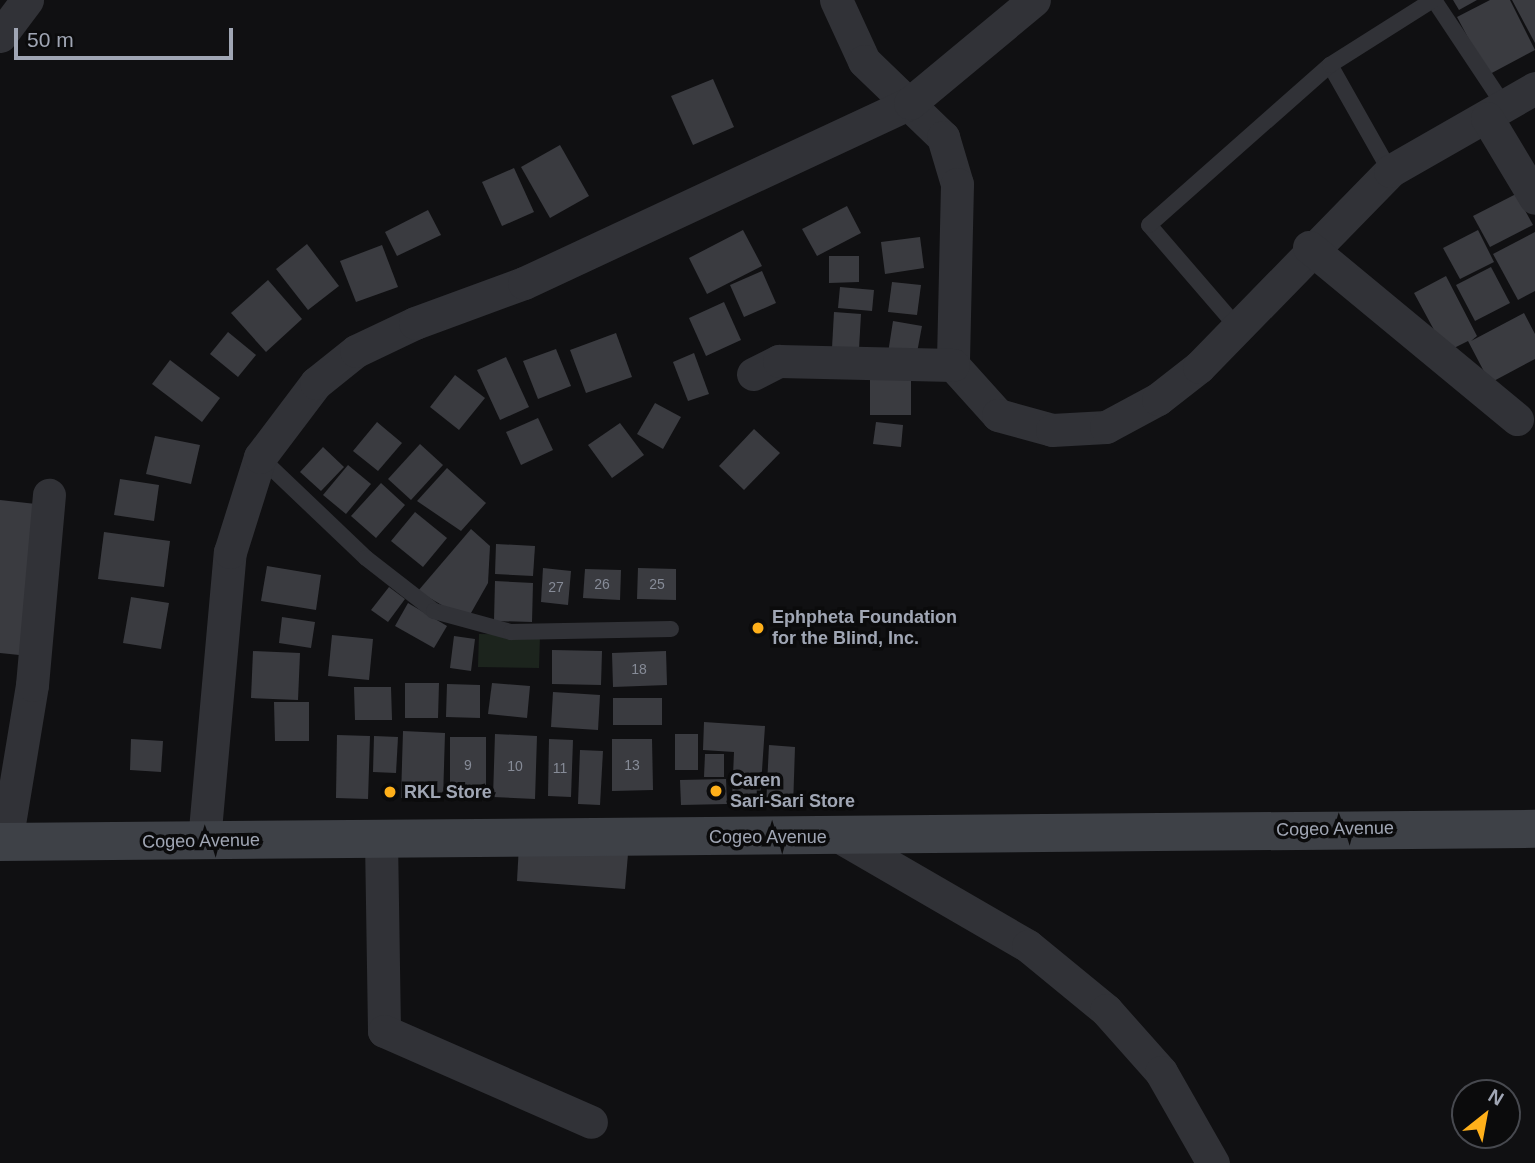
<!DOCTYPE html>
<style>
body{margin:0}
#map{position:relative;width:1535px;height:1163px;overflow:hidden;background:#101012;font-family:Arial,sans-serif}
div>[style]{position:absolute}
.green>*{inset:0;background:#1c241d}
.building>*{inset:0;background:#3a3b40}
.lane>*{height:16px;margin:-8px;padding:0 8px;transform-origin:8px;border-radius:8px;background:#313237}
.street>*{height:33px;margin:-16.5px;padding:0 16.5px;transform-origin:16.5px;border-radius:16.5px;background:#313237}
.secondary>*{height:38px;margin:-19px;padding:0 19px;transform-origin:19px;border-radius:19px;background:#3e4147}
.dots>*{width:19px;height:19px;translate:-50% -50%;box-sizing:border-box;border:4px solid #0b0b0c;border-radius:50%}
span{translate:-50% -50%;white-space:nowrap;text-align:center;line-height:1.15;-webkit-text-stroke:7px #0b0b0c;paint-order:stroke}
.number-label{font-size:14px;color:#868b97}
.number-label span{-webkit-text-stroke-width:0}
.poi-label{font-size:18px;color:#a0a6b4;font-weight:700}
.left{translate:0 -50%;text-align:left}
.street-label{font-size:18px;color:#a0a6b4}
.north{position:absolute;left:1451px;top:1079px;width:70px;height:70px;box-sizing:border-box;background:#0b0b0c;border:2px solid #47494f;border-radius:50%;rotate:31deg;font-size:19px;font-weight:700;line-height:28px;text-align:center;color:#a0a6b4}
.north::after{content:'';display:block;margin:auto;width:24px;height:32px;background:#ffb01a;clip-path:polygon(50% 0,100% 100%,50% 72%,0 100%)}
.scale{position:absolute;left:14px;top:28px;width:219px;height:32px;box-sizing:border-box;border:4px solid #a0a6b4;border-top:0;padding-left:9px;font-size:21px;line-height:24px;white-space:nowrap;color:#a0a6b4;-webkit-text-stroke:5px #0b0b0c;paint-order:stroke}
</style>
<div id="map">
<div class="green">
<div style="clip-path:polygon(479px 634px,540px 635px,539px 668px,478px 667px)"></div>
</div>
<div class="building">
<div style="clip-path:polygon(1453px 0,1477px 0,1459px 10px)"></div>
<div style="clip-path:polygon(1490px 0,1510px 0,1535px 50px,1488px 75px,1457px 17px)"></div>
<div style="clip-path:polygon(1512px 0,1535px 0,1535px 43px)"></div>
<div style="clip-path:polygon(713px 79px,734px 127px,693px 145px,671px 96px)"></div>
<div style="clip-path:polygon(560px 145px,589px 196px,550px 218px,521px 167px)"></div>
<div style="clip-path:polygon(514px 168px,534px 212px,502px 226px,482px 182px)"></div>
<div style="clip-path:polygon(1516px 194px,1533px 225px,1490px 247px,1473px 216px)"></div>
<div style="clip-path:polygon(847px 206px,861px 233px,817px 256px,802px 229px)"></div>
<div style="clip-path:polygon(428px 210px,441px 235px,397px 256px,385px 232px)"></div>
<div style="clip-path:polygon(743px 230px,762px 266px,707px 294px,689px 258px)"></div>
<div style="clip-path:polygon(1478px 230px,1494px 262px,1460px 279px,1443px 248px)"></div>
<div style="clip-path:polygon(1535px 232px,1535px 291px,1518px 300px,1493px 254px)"></div>
<div style="clip-path:polygon(920px 237px,924px 268px,885px 274px,881px 242px)"></div>
<div style="clip-path:polygon(307px 244px,339px 286px,308px 310px,276px 269px)"></div>
<div style="clip-path:polygon(382px 245px,398px 287px,356px 302px,340px 261px)"></div>
<div style="clip-path:polygon(829px 256px,859px 256px,859px 282px,829px 283px)"></div>
<div style="clip-path:polygon(1491px 267px,1510px 303px,1475px 321px,1456px 285px)"></div>
<div style="clip-path:polygon(762px 271px,776px 303px,744px 317px,730px 285px)"></div>
<div style="clip-path:polygon(1446px 276px,1477px 336px,1471px 341px,1524px 313px,1535px 334px,1535px 359px,1490px 383px,1468px 341px,1446px 352px,1414px 293px)"></div>
<div style="clip-path:polygon(268px 280px,302px 319px,266px 352px,231px 313px)"></div>
<div style="clip-path:polygon(892px 282px,921px 285px,917px 315px,888px 312px)"></div>
<div style="clip-path:polygon(840px 287px,874px 290px,872px 311px,838px 308px)"></div>
<div style="clip-path:polygon(724px 302px,741px 340px,706px 356px,689px 318px)"></div>
<div style="clip-path:polygon(834px 312px,861px 314px,859px 349px,832px 348px)"></div>
<div style="clip-path:polygon(893px 321px,922px 326px,916px 358px,888px 353px)"></div>
<div style="clip-path:polygon(228px 332px,256px 355px,238px 377px,210px 354px)"></div>
<div style="clip-path:polygon(616px 333px,632px 377px,586px 393px,570px 350px)"></div>
<div style="clip-path:polygon(556px 349px,571px 386px,538px 399px,523px 361px)"></div>
<div style="clip-path:polygon(694px 353px,709px 394px,688px 401px,673px 362px)"></div>
<div style="clip-path:polygon(506px 357px,529px 407px,500px 420px,477px 370px)"></div>
<div style="clip-path:polygon(170px 360px,220px 398px,202px 422px,152px 384px)"></div>
<div style="clip-path:polygon(870px 373px,911px 373px,911px 415px,870px 415px)"></div>
<div style="clip-path:polygon(455px 375px,485px 398px,459px 430px,430px 407px)"></div>
<div style="clip-path:polygon(655px 403px,681px 417px,663px 449px,637px 434px)"></div>
<div style="clip-path:polygon(538px 418px,553px 450px,521px 465px,506px 432px)"></div>
<div style="clip-path:polygon(377px 422px,402px 443px,378px 471px,353px 451px)"></div>
<div style="clip-path:polygon(876px 422px,903px 425px,901px 447px,873px 444px)"></div>
<div style="clip-path:polygon(620px 423px,644px 455px,612px 478px,588px 445px)"></div>
<div style="clip-path:polygon(754px 429px,780px 453px,744px 490px,719px 466px)"></div>
<div style="clip-path:polygon(155px 436px,200px 445px,191px 484px,146px 474px)"></div>
<div style="clip-path:polygon(420px 444px,443px 465px,411px 500px,388px 479px)"></div>
<div style="clip-path:polygon(323px 447px,344px 467px,321px 491px,300px 472px)"></div>
<div style="clip-path:polygon(348px 465px,371px 484px,346px 514px,323px 495px)"></div>
<div style="clip-path:polygon(447px 468px,486px 503px,461px 531px,417px 501px)"></div>
<div style="clip-path:polygon(120px 479px,159px 485px,154px 521px,114px 515px)"></div>
<div style="clip-path:polygon(381px 483px,405px 505px,376px 538px,351px 516px)"></div>
<div style="clip-path:polygon(0 500px,45px 505px,29px 656px,0 653px)"></div>
<div style="clip-path:polygon(415px 512px,447px 538px,423px 567px,391px 541px)"></div>
<div style="clip-path:polygon(471px 529px,490px 546px,488px 583px,467px 620px,418px 591px)"></div>
<div style="clip-path:polygon(104px 532px,170px 541px,164px 587px,98px 579px)"></div>
<div style="clip-path:polygon(496px 544px,535px 546px,533px 576px,495px 574px)"></div>
<div style="clip-path:polygon(267px 566px,321px 575px,316px 610px,261px 601px)"></div>
<div style="clip-path:polygon(543px 568px,571px 571px,568px 605px,541px 602px)"></div>
<div style="clip-path:polygon(638px 568px,676px 569px,676px 600px,637px 599px)"></div>
<div style="clip-path:polygon(585px 569px,621px 570px,620px 600px,583px 598px)"></div>
<div style="clip-path:polygon(495px 581px,533px 583px,532px 622px,494px 621px)"></div>
<div style="clip-path:polygon(389px 587px,405px 599px,388px 622px,371px 610px)"></div>
<div style="clip-path:polygon(131px 597px,169px 603px,161px 649px,123px 643px)"></div>
<div style="clip-path:polygon(408px 603px,447px 626px,434px 648px,395px 626px)"></div>
<div style="clip-path:polygon(282px 617px,315px 622px,311px 648px,279px 643px)"></div>
<div style="clip-path:polygon(332px 635px,373px 639px,369px 680px,328px 676px)"></div>
<div style="clip-path:polygon(454px 636px,475px 639px,471px 671px,450px 668px)"></div>
<div style="clip-path:polygon(552px 650px,602px 651px,601px 685px,552px 684px)"></div>
<div style="clip-path:polygon(253px 651px,300px 653px,298px 700px,251px 698px)"></div>
<div style="clip-path:polygon(666px 651px,667px 685px,613px 687px,612px 653px)"></div>
<div style="clip-path:polygon(405px 683px,439px 683px,438px 718px,405px 718px)"></div>
<div style="clip-path:polygon(492px 683px,530px 686px,527px 718px,488px 714px)"></div>
<div style="clip-path:polygon(447px 684px,480px 685px,480px 718px,446px 717px)"></div>
<div style="clip-path:polygon(354px 687px,391px 687px,392px 720px,355px 720px)"></div>
<div style="clip-path:polygon(553px 692px,600px 695px,598px 730px,551px 727px)"></div>
<div style="clip-path:polygon(613px 698px,662px 698px,662px 725px,613px 725px)"></div>
<div style="clip-path:polygon(274px 702px,309px 702px,309px 741px,275px 741px)"></div>
<div style="clip-path:polygon(704px 722px,765px 726px,760px 800px,732px 799px,734px 752px,703px 750px)"></div>
<div style="clip-path:polygon(403px 731px,445px 733px,443px 800px,401px 798px)"></div>
<div style="clip-path:polygon(495px 734px,537px 736px,535px 799px,493px 797px)"></div>
<div style="clip-path:polygon(675px 734px,698px 734px,698px 770px,675px 770px)"></div>
<div style="clip-path:polygon(337px 735px,370px 736px,368px 799px,336px 798px)"></div>
<div style="clip-path:polygon(374px 736px,398px 737px,396px 773px,373px 772px)"></div>
<div style="clip-path:polygon(450px 737px,486px 737px,486px 794px,450px 794px)"></div>
<div style="clip-path:polygon(131px 739px,163px 741px,161px 772px,130px 770px)"></div>
<div style="clip-path:polygon(549px 739px,573px 740px,571px 797px,548px 796px)"></div>
<div style="clip-path:polygon(612px 739px,652px 739px,653px 790px,612px 791px)"></div>
<div style="clip-path:polygon(769px 745px,795px 747px,793px 807px,766px 806px)"></div>
<div style="clip-path:polygon(580px 750px,603px 751px,600px 805px,578px 804px)"></div>
<div style="clip-path:polygon(705px 754px,724px 754px,724px 777px,704px 777px)"></div>
<div style="clip-path:polygon(726px 779px,727px 804px,681px 805px,680px 780px)"></div>
<div style="clip-path:polygon(519px 845px,628px 854px,625px 889px,517px 881px)"></div>
</div>
<div class="lane">
<div style="left:1434px;top:0;width:128px;rotate:56.4deg"></div>
<div style="left:1330px;top:65px;width:122px;rotate:60.5deg"></div>
<div style="left:1238px;top:328px;width:136px;rotate:-130.8deg"></div>
<div style="left:1149px;top:225px;width:242px;rotate:-41.5deg"></div>
<div style="left:1330px;top:65px;width:122px;rotate:-32.3deg"></div>
<div style="left:260px;top:457px;width:146px;rotate:43.6deg"></div>
<div style="left:366px;top:558px;width:86px;rotate:37.9deg"></div>
<div style="left:434px;top:611px;width:80px;rotate:15.3deg"></div>
<div style="left:511px;top:632px;width:160px;rotate:-1.1deg"></div>
</div>
<div class="street">
<div style="left:836px;top:0;width:67px;rotate:65.3deg"></div>
<div style="left:864px;top:61px;width:110px;rotate:43.9deg"></div>
<div style="left:943px;top:137px;width:49px;rotate:73.4deg"></div>
<div style="left:957px;top:184px;width:181px;rotate:91.3deg"></div>
<div style="left:953px;top:365px;width:67px;rotate:48deg"></div>
<div style="left:998px;top:415px;width:56px;rotate:15.5deg"></div>
<div style="left:1052px;top:430px;width:54px;rotate:-3.2deg"></div>
<div style="left:1106px;top:427px;width:59px;rotate:-28.3deg"></div>
<div style="left:1158px;top:399px;width:52px;rotate:-38deg"></div>
<div style="left:1199px;top:367px;width:274px;rotate:-45.7deg"></div>
<div style="left:1390px;top:171px;width:167px;rotate:-29.8deg"></div>
<div style="left:0;top:36px;width:45px;rotate:-53.1deg"></div>
<div style="left:1487px;top:118px;width:93px;rotate:59deg"></div>
<div style="left:1309px;top:247px;width:270px;rotate:39.6deg"></div>
<div style="left:753px;top:374px;width:29px;rotate:-27deg"></div>
<div style="left:779px;top:361px;width:174px;rotate:1.3deg"></div>
<div style="left:840px;top:837px;width:217px;rotate:30.1deg"></div>
<div style="left:1028px;top:946px;width:101px;rotate:39.4deg"></div>
<div style="left:1106px;top:1010px;width:83px;rotate:48.4deg"></div>
<div style="left:1161px;top:1072px;width:105px;rotate:60.3deg"></div>
<div style="left:381px;top:839px;width:192px;rotate:89.1deg"></div>
<div style="left:384px;top:1031px;width:226px;rotate:23.7deg"></div>
<div style="left:204px;top:841px;width:290px;rotate:-84.9deg"></div>
<div style="left:230px;top:552px;width:100px;rotate:-72.5deg"></div>
<div style="left:260px;top:457px;width:93px;rotate:-52.9deg"></div>
<div style="left:316px;top:383px;width:51px;rotate:-38.7deg"></div>
<div style="left:356px;top:351px;width:65px;rotate:-25.4deg"></div>
<div style="left:415px;top:323px;width:116px;rotate:-20.2deg"></div>
<div style="left:524px;top:283px;width:426px;rotate:-25deg"></div>
<div style="left:910px;top:103px;width:161px;rotate:-39.7deg"></div>
<div style="left:6px;top:842px;width:159px;rotate:-80.6deg"></div>
<div style="left:32px;top:685px;width:191px;rotate:-84.9deg"></div>
</div>
<div class="secondary">
<div style="left:0;top:842px;width:1535px;rotate:-0.49deg"></div>
</div>
<div class="dots">
<div style="left:758px;top:628px;background:#ffb01a"></div>
<div style="left:716px;top:791px;background:#ffb01a"></div>
<div style="left:390px;top:792px;background:#ffb01a"></div>
</div>
<div class="number-label">
<span style="left:602px;top:584px">26</span>
<span style="left:657px;top:584px">25</span>
<span style="left:556px;top:587px">27</span>
<span style="left:639px;top:669px">18</span>
<span style="left:468px;top:765px">9</span>
<span style="left:632px;top:765px">13</span>
<span style="left:515px;top:766px">10</span>
<span style="left:560px;top:768px">11</span>
</div>
<div class="poi-label">
<span class="left" style="left:772px;top:628px">Ephpheta Foundation<br>for the Blind, Inc.</span>
<span class="left" style="left:730px;top:791px">Caren<br>Sari-Sari Store</span>
<span class="left" style="left:404px;top:792px">RKL Store</span>
</div>
<div class="street-label">
<span style="left:1335px;top:829px;rotate:-1deg">Cogeo Avenue</span>
<span style="left:768px;top:837px">Cogeo Avenue</span>
<span style="left:201px;top:841px;rotate:-1deg">Cogeo Avenue</span>
</div>
<div class="north">N</div>
<div class="scale">50 m</div>
</div>
